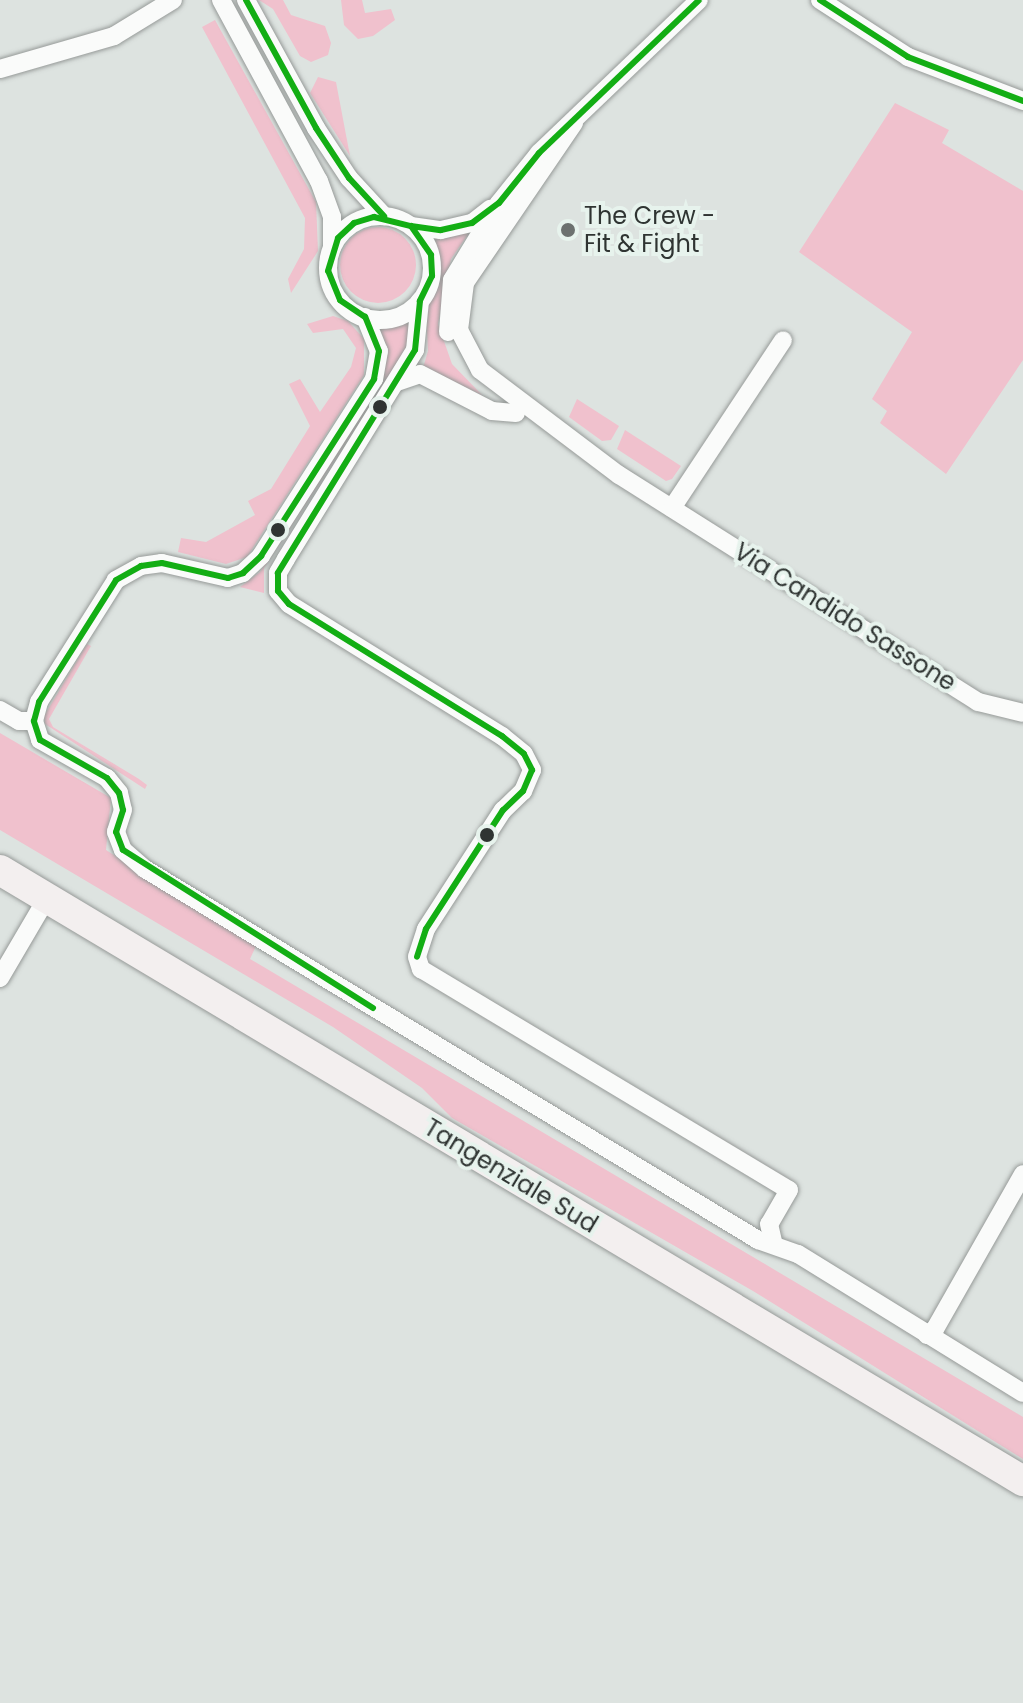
<!DOCTYPE html>
<style>
body{margin:0}
#map{position:relative;width:1023px;height:1703px;overflow:hidden;background:#dde3e0;font-family:Poppins,sans-serif}
div>[style]{position:absolute}
.green>*{inset:0;background:#f0c1cd}
.round{border-radius:50%}
.roads{filter:drop-shadow(0 0 2px #969a98) drop-shadow(0 0 2px #969a98)}
.street>*{height:18px;margin:-9px;padding:0 9px;transform-origin:9px;border-radius:9px;background:#fafbfa}
.street>.ring{margin:-9px;padding:0;box-sizing:content-box;background:none;border:18px solid #fafbfa;border-radius:50%}
.primary>*{height:30px;margin:-15px;padding:0 15px;transform-origin:15px;border-radius:15px;background:#f3efef}
.bus-1>*{height:6px;margin:-3px;padding:0 3px;transform-origin:3px;border-radius:3px;background:#13ae14}
.dots>*{width:22px;height:22px;translate:-50% -50%;box-sizing:border-box;border:4px solid #e7f3ed;border-radius:50%}
span{translate:-50% -50%;white-space:nowrap;text-align:center;line-height:1.15;-webkit-text-stroke:8px #e7f3ed;paint-order:stroke}
.poi-label{font-size:24px;color:#2f3432}
.left{translate:0 -50%;text-align:left}
.street-label{font-size:24px;color:#2f3432}
</style>
<div id="map">
<div class="green">
<div style="clip-path:polygon(259px 0,283px 0,291px 15px,325px 26px,331px 43px,328px 55px,311px 62px,300px 56px,273px 9px)"></div>
<div style="clip-path:polygon(341px 0,362px 0,365px 13px,391px 9px,395px 20px,373px 36px,358px 39px,344px 25px)"></div>
<div style="clip-path:polygon(215px 20px,316px 202px,318px 251px,291px 293px,288px 279px,304px 249px,305px 218px,202px 27px)"></div>
<div style="clip-path:polygon(318px 77px,336px 82px,350px 156px,310px 93px)"></div>
<div style="clip-path:polygon(895px 103px,949px 130px,942px 143px,1023px 191px,1023px 360px,946px 474px,880px 423px,887px 411px,872px 399px,912px 332px,799px 252px)"></div>
<div class="round" style="left:340px;top:227px;width:76px;height:76px"></div>
<div style="clip-path:polygon(471px 230px,451px 259px,438px 324px,452px 364px,482px 395px,423px 368px,428px 351px,426px 314px,439px 271px,431px 236px)"></div>
<div style="clip-path:polygon(333px 316px,348px 321px,364px 339px,364px 375px,247px 557px,226px 564px,178px 552px,181px 538px,206px 542px,255px 515px,248px 501px,271px 489px,310px 426px,289px 384px,300px 379px,320px 412px,351px 367px,356px 348px,343px 329px,313px 333px,307px 324px)"></div>
<div style="clip-path:polygon(409px 319px,408px 344px,397px 364px,264px 568px,264px 593px,240px 587px,260px 572px,383px 380px,388px 351px,379px 326px)"></div>
<div style="clip-path:polygon(577px 399px,619px 426px,611px 440px,602px 441px,569px 417px)"></div>
<div style="clip-path:polygon(625px 430px,681px 466px,672px 479px,666px 481px,617px 449px)"></div>
<div style="clip-path:polygon(87px 644px,91px 646px,49px 719px,53px 727px,139px 779px,147px 785px,145px 789px,45px 724px,44px 716px)"></div>
<div style="clip-path:polygon(0 733px,111px 798px,106px 850px,256px 946px,250px 959px,1023px 1417px,1023px 1459px,753px 1291px,452px 1118px,422px 1088px,333px 1027px,0 830px)"></div>
</div>
<div class="roads">
<div class="street">
<div style="left:221px;top:0;width:206px;rotate:61.6deg"></div>
<div style="left:319px;top:181px;width:38px;rotate:70deg"></div>
<div style="left:332px;top:217px;width:31px;rotate:90deg"></div>
<div style="left:246px;top:0;width:146px;rotate:61.3deg"></div>
<div style="left:316px;top:128px;width:60px;rotate:56.6deg"></div>
<div style="left:349px;top:178px;width:52px;rotate:47.4deg"></div>
<div style="left:820px;top:0;width:105px;rotate:32.9deg"></div>
<div style="left:908px;top:57px;width:123px;rotate:20.9deg"></div>
<div style="left:0;top:69px;width:119px;rotate:-16.1deg"></div>
<div style="left:114px;top:36px;width:69px;rotate:-31.4deg"></div>
<div style="left:574px;top:123px;width:194px;rotate:124.3deg"></div>
<div style="left:465px;top:283px;width:47px;rotate:97.3deg"></div>
<div style="left:459px;top:330px;width:45px;rotate:62.3deg"></div>
<div style="left:480px;top:370px;width:174px;rotate:37.1deg"></div>
<div style="left:619px;top:475px;width:425px;rotate:32.3deg"></div>
<div style="left:978px;top:702px;width:46px;rotate:13.7deg"></div>
<div class="ring" style="left:328px;top:216px;width:86px;height:86px"></div>
<div style="left:411px;top:226px;width:30px;rotate:8deg"></div>
<div style="left:441px;top:230px;width:32px;rotate:-13deg"></div>
<div style="left:472px;top:223px;width:23px;rotate:-38deg"></div>
<div style="left:420px;top:301px;width:49px;rotate:95.8deg"></div>
<div style="left:415px;top:350px;width:246px;rotate:121.7deg"></div>
<div style="left:286px;top:559px;width:16px;rotate:120deg"></div>
<div style="left:278px;top:573px;width:18px;rotate:90deg"></div>
<div style="left:278px;top:591px;width:17px;rotate:50deg"></div>
<div style="left:289px;top:604px;width:251px;rotate:31.8deg"></div>
<div style="left:502px;top:736px;width:28px;rotate:39deg"></div>
<div style="left:524px;top:754px;width:18px;rotate:63deg"></div>
<div style="left:532px;top:770px;width:23px;rotate:113deg"></div>
<div style="left:523px;top:791px;width:28px;rotate:136deg"></div>
<div style="left:503px;top:810px;width:142px;rotate:122.9deg"></div>
<div style="left:426px;top:929px;width:29px;rotate:108deg"></div>
<div style="left:417px;top:957px;width:13px;rotate:72deg"></div>
<div style="left:421px;top:969px;width:429px;rotate:31deg"></div>
<div style="left:789px;top:1190px;width:39px;rotate:120deg"></div>
<div style="left:769px;top:1224px;width:17px;rotate:77deg"></div>
<div style="left:365px;top:317px;width:37px;rotate:68deg"></div>
<div style="left:379px;top:351px;width:28px;rotate:100deg"></div>
<div style="left:374px;top:379px;width:210px;rotate:122.6deg"></div>
<div style="left:261px;top:556px;width:25px;rotate:137deg"></div>
<div style="left:243px;top:573px;width:16px;rotate:162deg"></div>
<div style="left:228px;top:578px;width:68px;rotate:-167.2deg"></div>
<div style="left:162px;top:563px;width:21px;rotate:172deg"></div>
<div style="left:141px;top:566px;width:29px;rotate:151deg"></div>
<div style="left:116px;top:580px;width:144px;rotate:122.3deg"></div>
<div style="left:39px;top:702px;width:20px;rotate:105deg"></div>
<div style="left:34px;top:721px;width:20px;rotate:72deg"></div>
<div style="left:40px;top:740px;width:77px;rotate:29.6deg"></div>
<div style="left:107px;top:778px;width:19px;rotate:51deg"></div>
<div style="left:119px;top:793px;width:17px;rotate:77deg"></div>
<div style="left:123px;top:810px;width:23px;rotate:108deg"></div>
<div style="left:116px;top:832px;width:19px;rotate:69deg"></div>
<div style="left:123px;top:850px;width:29px;rotate:41deg"></div>
<div style="left:145px;top:869px;width:717px;rotate:31.18deg"></div>
<div style="left:758px;top:1240px;width:42px;rotate:19.3deg"></div>
<div style="left:798px;top:1254px;width:264px;rotate:31.7deg"></div>
<div style="left:448px;top:332px;width:52px;rotate:-85.6deg"></div>
<div style="left:452px;top:280px;width:90px;rotate:-58.6deg"></div>
<div style="left:499px;top:203px;width:64px;rotate:-51.3deg"></div>
<div style="left:539px;top:153px;width:221px;rotate:-43.7deg"></div>
<div style="left:397px;top:382px;width:24px;rotate:-19deg"></div>
<div style="left:420px;top:374px;width:81px;rotate:27.2deg"></div>
<div style="left:492px;top:411px;width:24px;rotate:5deg"></div>
<div style="left:672px;top:508px;width:201px;rotate:-56.5deg"></div>
<div style="left:0;top:710px;width:22px;rotate:30deg"></div>
<div style="left:19px;top:721px;width:15px"></div>
<div style="left:0;top:978px;width:93px;rotate:-59.6deg"></div>
<div style="left:927px;top:1335px;width:10px;rotate:-37deg"></div>
<div style="left:935px;top:1329px;width:178px;rotate:-60.4deg"></div>
</div>
<div class="primary">
<div style="left:0;top:870px;width:1192px;rotate:30.85deg"></div>
</div>
</div>
<div class="bus-1">
<div style="left:246px;top:0;width:146px;rotate:61.3deg"></div>
<div style="left:316px;top:128px;width:60px;rotate:56.6deg"></div>
<div style="left:349px;top:178px;width:52px;rotate:47.4deg"></div>
<div style="left:820px;top:0;width:105px;rotate:32.9deg"></div>
<div style="left:908px;top:57px;width:123px;rotate:20.9deg"></div>
<div style="left:411px;top:226px;width:30px;rotate:8deg"></div>
<div style="left:441px;top:230px;width:32px;rotate:-13deg"></div>
<div style="left:472px;top:223px;width:34px;rotate:-37deg"></div>
<div style="left:499px;top:203px;width:64px;rotate:-51.3deg"></div>
<div style="left:539px;top:153px;width:221px;rotate:-43.7deg"></div>
<div style="left:373px;top:1008px;width:296px;rotate:-147.7deg"></div>
<div style="left:123px;top:850px;width:19px;rotate:-111deg"></div>
<div style="left:116px;top:832px;width:23px;rotate:-72deg"></div>
<div style="left:123px;top:810px;width:17px;rotate:-103deg"></div>
<div style="left:119px;top:793px;width:19px;rotate:-129deg"></div>
<div style="left:107px;top:778px;width:77px;rotate:-150.4deg"></div>
<div style="left:40px;top:740px;width:20px;rotate:-108deg"></div>
<div style="left:34px;top:721px;width:20px;rotate:-75deg"></div>
<div style="left:39px;top:702px;width:144px;rotate:-57.7deg"></div>
<div style="left:116px;top:580px;width:29px;rotate:-29deg"></div>
<div style="left:141px;top:566px;width:21px;rotate:-8deg"></div>
<div style="left:162px;top:563px;width:68px;rotate:12.8deg"></div>
<div style="left:228px;top:578px;width:16px;rotate:-18deg"></div>
<div style="left:243px;top:573px;width:25px;rotate:-43deg"></div>
<div style="left:261px;top:556px;width:210px;rotate:-57.4deg"></div>
<div style="left:374px;top:379px;width:28px;rotate:-80deg"></div>
<div style="left:379px;top:351px;width:37px;rotate:-112deg"></div>
<div style="left:365px;top:317px;width:30px;rotate:-146deg"></div>
<div style="left:340px;top:300px;width:31px;rotate:-112deg"></div>
<div style="left:328px;top:271px;width:34px;rotate:-73deg"></div>
<div style="left:338px;top:238px;width:22px;rotate:-43deg"></div>
<div style="left:354px;top:223px;width:21px;rotate:-17deg"></div>
<div style="left:374px;top:217px;width:38px;rotate:14deg"></div>
<div style="left:411px;top:226px;width:35px;rotate:55deg"></div>
<div style="left:431px;top:255px;width:21px;rotate:87deg"></div>
<div style="left:432px;top:276px;width:28px;rotate:116deg"></div>
<div style="left:420px;top:301px;width:49px;rotate:95.8deg"></div>
<div style="left:415px;top:350px;width:262px;rotate:121.6deg"></div>
<div style="left:278px;top:573px;width:18px;rotate:90deg"></div>
<div style="left:278px;top:591px;width:17px;rotate:50deg"></div>
<div style="left:289px;top:604px;width:251px;rotate:31.8deg"></div>
<div style="left:502px;top:736px;width:28px;rotate:39deg"></div>
<div style="left:524px;top:754px;width:18px;rotate:63deg"></div>
<div style="left:532px;top:770px;width:23px;rotate:113deg"></div>
<div style="left:523px;top:791px;width:28px;rotate:136deg"></div>
<div style="left:503px;top:810px;width:142px;rotate:122.9deg"></div>
<div style="left:426px;top:929px;width:29px;rotate:108deg"></div>
</div>
<div class="dots">
<div style="left:568px;top:230px;background:#6c716f"></div>
<div style="left:380px;top:407px;background:#2f3432"></div>
<div style="left:278px;top:530px;background:#2f3432"></div>
<div style="left:487px;top:835px;background:#2f3432"></div>
</div>
<div class="poi-label">
<span class="left" style="left:584px;top:230px">The Crew -<br>Fit &amp; Fight</span>
</div>
<div class="street-label">
<span style="left:845px;top:617px;rotate:32deg">Via Candido Sassone</span>
<span style="left:511px;top:1176px;rotate:31deg">Tangenziale Sud</span>
</div>
</div>
